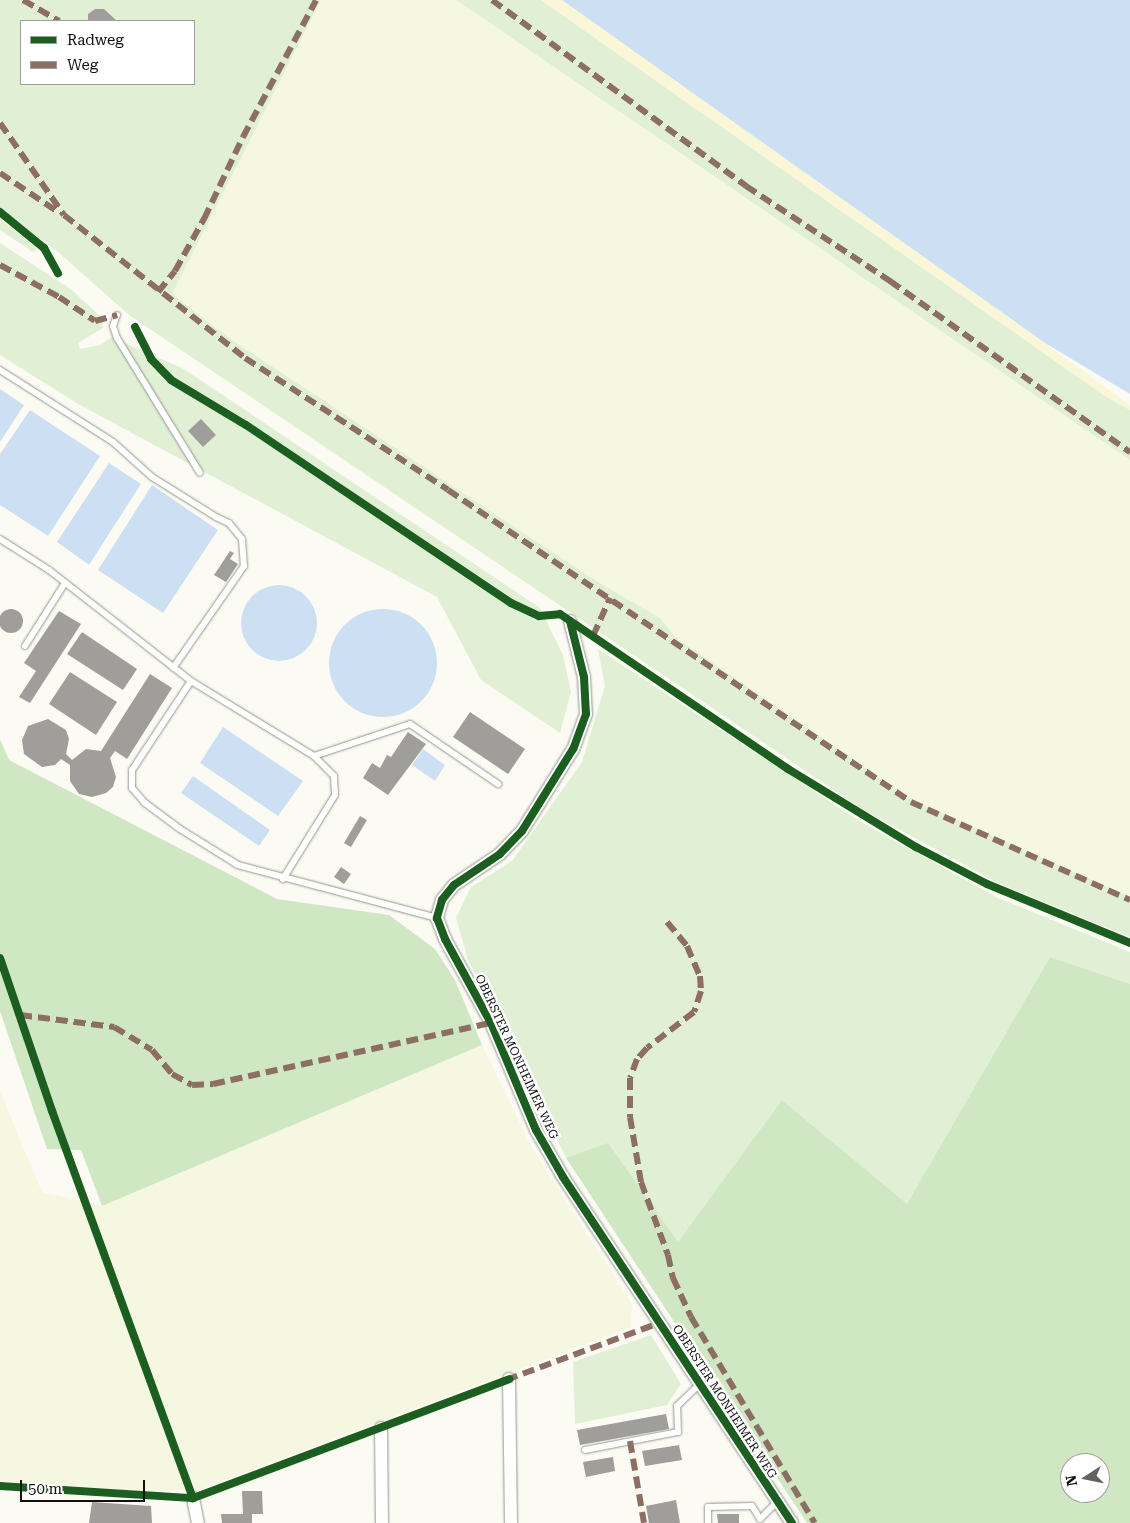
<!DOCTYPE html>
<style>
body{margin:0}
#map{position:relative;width:1130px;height:1523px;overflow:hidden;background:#fbfbf4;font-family:"Roboto Serif",serif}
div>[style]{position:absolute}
.farmland>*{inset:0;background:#f6f7e1}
.green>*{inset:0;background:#e1f0d5}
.forest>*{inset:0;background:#d0e7c4}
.sand>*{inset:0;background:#f9f7d7}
.water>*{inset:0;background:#cde0f3}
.round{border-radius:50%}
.building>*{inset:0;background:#9f9e9a}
.roads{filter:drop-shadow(0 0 1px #959592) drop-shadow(0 0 1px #959592)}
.service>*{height:6px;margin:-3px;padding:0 3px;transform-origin:3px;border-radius:3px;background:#fefefd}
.minor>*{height:12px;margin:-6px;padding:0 6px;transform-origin:6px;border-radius:6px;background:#fefefd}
.quiet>*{height:6px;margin-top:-3px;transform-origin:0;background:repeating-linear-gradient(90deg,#8d6e63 0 12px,transparent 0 18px)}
.cycleway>*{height:8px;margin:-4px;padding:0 4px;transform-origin:4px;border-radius:4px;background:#1b5e20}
span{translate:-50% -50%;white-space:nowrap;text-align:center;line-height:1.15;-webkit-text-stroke:5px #fff;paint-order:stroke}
.street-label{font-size:12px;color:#0f0f0f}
.legend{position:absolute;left:20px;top:20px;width:175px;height:65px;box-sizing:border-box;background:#fff;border:1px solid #9f9f9f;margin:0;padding:6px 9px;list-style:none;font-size:15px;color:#0f0f0f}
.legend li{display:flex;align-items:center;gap:10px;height:25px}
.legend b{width:25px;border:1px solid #9f9f9f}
.north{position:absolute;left:1060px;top:1453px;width:50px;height:50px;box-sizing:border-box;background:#fff;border:1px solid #9f9f9f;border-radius:50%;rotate:259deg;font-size:14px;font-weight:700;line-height:20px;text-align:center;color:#0f0f0f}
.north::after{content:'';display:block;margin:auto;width:18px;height:22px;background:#62625f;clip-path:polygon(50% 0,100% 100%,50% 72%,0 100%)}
.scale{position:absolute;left:20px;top:1480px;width:125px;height:22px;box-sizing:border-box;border:2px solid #0f0f0f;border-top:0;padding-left:6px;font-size:15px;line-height:18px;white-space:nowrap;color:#0f0f0f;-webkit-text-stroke:4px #fff;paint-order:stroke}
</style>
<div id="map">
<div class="farmland">
<div style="clip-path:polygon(321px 0,456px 0,1130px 460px,1130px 897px,912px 800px,674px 637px,660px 618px,598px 582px,232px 340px,172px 294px)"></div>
<div style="clip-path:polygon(482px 1045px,532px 1148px,632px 1304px,631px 1327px,199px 1490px,141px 1491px,0 1481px,0 1091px,42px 1192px,102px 1206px)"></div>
</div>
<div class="green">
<div style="clip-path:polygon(evenodd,0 0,321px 0,172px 294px,232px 340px,598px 582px,660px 618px,675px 637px,912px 800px,1130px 897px,1130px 937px,998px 883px,865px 811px,129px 315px,58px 252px,0 209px,0 0,21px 21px,194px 21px,194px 84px,21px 84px,21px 21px)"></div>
<div style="clip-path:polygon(456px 0,541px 0,1105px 396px,1130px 410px,1130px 460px)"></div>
<div style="clip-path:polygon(0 219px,37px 248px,33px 252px,0 230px)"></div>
<div style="clip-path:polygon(0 243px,72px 290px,101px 317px,103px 328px,78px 343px,80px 349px,100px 345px,112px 337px,184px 369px,540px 608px,563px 655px,571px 692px,560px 733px,481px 680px,437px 597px,78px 404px,0 355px)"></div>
<div style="clip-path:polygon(598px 649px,861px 822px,998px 898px,1130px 952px,1130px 984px,1050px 957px,907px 1205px,782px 1100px,678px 1243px,608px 1144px,566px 1158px,468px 960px,456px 918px,471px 887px,512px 861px,582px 762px,605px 686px)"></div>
<div style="clip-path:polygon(651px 1335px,681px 1384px,667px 1405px,575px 1424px,573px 1362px)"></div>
</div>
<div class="forest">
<div style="clip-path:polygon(0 739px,9px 760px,277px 899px,389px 915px,435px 949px,455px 980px,482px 1045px,102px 1206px,81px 1150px,47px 1149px,0 1011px)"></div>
<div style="clip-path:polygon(evenodd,1050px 957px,1130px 984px,1130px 1523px,807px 1523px,566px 1158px,608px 1143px,678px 1242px,782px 1100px,907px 1204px,1050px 957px,1070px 1463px,1100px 1463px,1100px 1493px,1070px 1493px,1070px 1463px)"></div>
</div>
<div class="sand">
<div style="clip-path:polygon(541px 0,562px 0,722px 111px,1130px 405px,1130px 410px,1105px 396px)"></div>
</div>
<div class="water">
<div style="clip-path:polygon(562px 0,1130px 0,1130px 394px,1045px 343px)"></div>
<div style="clip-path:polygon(0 389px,24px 405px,0 442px)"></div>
<div style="clip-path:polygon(30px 410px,100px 456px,48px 536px,0 505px,0 454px)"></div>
<div style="clip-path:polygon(109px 463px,141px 484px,89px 565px,57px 542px)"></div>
<div style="clip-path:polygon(152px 485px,218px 530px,163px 613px,98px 570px)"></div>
<div class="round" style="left:241px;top:585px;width:76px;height:76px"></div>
<div class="round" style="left:329px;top:609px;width:108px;height:108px"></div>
<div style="clip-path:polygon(223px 727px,303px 781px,278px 816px,200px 763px)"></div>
<div style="clip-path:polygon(423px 749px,445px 765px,435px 781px,412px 765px)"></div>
<div style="clip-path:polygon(193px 776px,270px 830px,259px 846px,181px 793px)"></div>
</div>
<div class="building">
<div style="clip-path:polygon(95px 9px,104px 9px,117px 21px,88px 21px,88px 14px)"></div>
<div style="clip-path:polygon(201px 419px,216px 435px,203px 447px,188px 431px)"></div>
<div style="clip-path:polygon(230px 551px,234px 553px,230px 559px,238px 564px,226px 582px,214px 575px)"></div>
<div class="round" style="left:-1px;top:609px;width:24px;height:24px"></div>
<div style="clip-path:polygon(59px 611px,81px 624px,30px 703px,19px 697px,36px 671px,24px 663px)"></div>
<div style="clip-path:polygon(82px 632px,137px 669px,123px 690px,67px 654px)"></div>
<div style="clip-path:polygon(70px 672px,117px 702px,96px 735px,49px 704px)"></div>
<div style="clip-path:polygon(150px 674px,172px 688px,127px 759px,115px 751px,110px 758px,116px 777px,113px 787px,106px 793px,92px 797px,79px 794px,70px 781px,70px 765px,61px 759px,55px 765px,42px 767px,24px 754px,22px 740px,28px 726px,48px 719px,66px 730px,69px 739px,66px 754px,72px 760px,86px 749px,101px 751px)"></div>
<div style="clip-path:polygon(470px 712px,525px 749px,508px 774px,453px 737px)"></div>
<div style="clip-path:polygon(408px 732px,426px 744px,388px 795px,363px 778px,372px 763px,380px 768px,387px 755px,391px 757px)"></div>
<div style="clip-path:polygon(360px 816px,367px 820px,351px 847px,344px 843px)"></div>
<div style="clip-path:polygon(341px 867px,351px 874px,344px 884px,334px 877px)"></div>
<div style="clip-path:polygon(666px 1414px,669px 1429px,580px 1445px,577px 1430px)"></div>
<div style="clip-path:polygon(679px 1445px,682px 1460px,645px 1466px,642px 1451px)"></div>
<div style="clip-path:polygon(613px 1457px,615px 1471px,586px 1477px,583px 1462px)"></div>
<div style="clip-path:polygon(242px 1491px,262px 1491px,263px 1514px,252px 1514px,252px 1523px,222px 1523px,221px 1514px,243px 1514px)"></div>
<div style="clip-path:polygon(676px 1500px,680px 1523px,649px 1523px,646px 1506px)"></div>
<div style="clip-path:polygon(92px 1502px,151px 1506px,152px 1523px,89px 1523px)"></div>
<div style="clip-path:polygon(717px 1514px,739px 1514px,739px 1523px,718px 1523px)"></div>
</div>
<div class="roads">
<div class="service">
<div style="left:117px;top:315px;width:12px;rotate:110deg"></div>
<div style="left:113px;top:326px;width:13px;rotate:72deg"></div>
<div style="left:117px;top:338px;width:158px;rotate:58.4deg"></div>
<div style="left:0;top:370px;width:134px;rotate:32.5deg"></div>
<div style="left:113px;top:442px;width:52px;rotate:41.9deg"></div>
<div style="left:152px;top:477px;width:75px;rotate:32deg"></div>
<div style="left:216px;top:517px;width:14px;rotate:25deg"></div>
<div style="left:229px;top:523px;width:21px;rotate:51deg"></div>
<div style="left:242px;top:539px;width:27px;rotate:86deg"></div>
<div style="left:244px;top:566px;width:124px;rotate:124.8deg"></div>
<div style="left:0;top:539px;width:58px;rotate:32.3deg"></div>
<div style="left:49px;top:570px;width:180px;rotate:38deg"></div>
<div style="left:191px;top:681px;width:144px;rotate:31.4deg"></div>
<div style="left:314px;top:756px;width:28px;rotate:45deg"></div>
<div style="left:334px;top:776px;width:19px;rotate:87deg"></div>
<div style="left:335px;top:795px;width:99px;rotate:121.8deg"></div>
<div style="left:25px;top:646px;width:75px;rotate:-57.6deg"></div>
<div style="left:191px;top:681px;width:107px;rotate:123.5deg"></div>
<div style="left:132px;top:770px;width:18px;rotate:90deg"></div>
<div style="left:132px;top:788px;width:20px;rotate:49deg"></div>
<div style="left:145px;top:803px;width:44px;rotate:36.6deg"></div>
<div style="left:180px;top:829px;width:68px;rotate:31.8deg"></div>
<div style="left:238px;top:865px;width:206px;rotate:14.9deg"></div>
<div style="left:314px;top:756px;width:101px;rotate:-18.4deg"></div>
<div style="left:410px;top:724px;width:107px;rotate:34.3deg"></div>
<div style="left:585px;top:1450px;width:95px;rotate:-11deg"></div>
<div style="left:678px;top:1432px;width:26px;rotate:-92deg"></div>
<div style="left:677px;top:1406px;width:30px;rotate:-44deg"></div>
<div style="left:708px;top:1523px;width:16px;rotate:-90deg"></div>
<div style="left:708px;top:1507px;width:44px;rotate:-1.3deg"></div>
<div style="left:752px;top:1506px;width:15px;rotate:58deg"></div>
<div style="left:760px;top:1519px;width:23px;rotate:-45deg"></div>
</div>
<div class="minor">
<div style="left:570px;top:621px;width:58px;rotate:76deg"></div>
<div style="left:584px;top:677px;width:37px;rotate:87deg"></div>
<div style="left:586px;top:714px;width:37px;rotate:110deg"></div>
<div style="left:573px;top:749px;width:97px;rotate:121.9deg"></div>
<div style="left:522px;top:831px;width:32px;rotate:134deg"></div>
<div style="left:500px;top:854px;width:55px;rotate:146deg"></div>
<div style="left:454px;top:885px;width:19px;rotate:129deg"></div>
<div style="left:442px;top:900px;width:19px;rotate:106deg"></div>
<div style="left:437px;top:918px;width:22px;rotate:69deg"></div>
<div style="left:445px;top:939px;width:96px;rotate:61.3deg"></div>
<div style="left:491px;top:1023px;width:116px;rotate:67.2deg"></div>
<div style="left:536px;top:1130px;width:54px;rotate:60.1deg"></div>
<div style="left:563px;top:1177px;width:415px;rotate:56.5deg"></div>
<div style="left:509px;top:1379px;width:144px;rotate:89.2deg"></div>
<div style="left:381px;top:1428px;width:95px;rotate:89.4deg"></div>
<div style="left:193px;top:1498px;width:25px;rotate:79deg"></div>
</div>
</div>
<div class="quiet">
<div style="left:23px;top:0;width:42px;rotate:30.3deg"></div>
<div style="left:492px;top:0;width:315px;rotate:36.2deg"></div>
<div style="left:746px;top:186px;width:173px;rotate:33.4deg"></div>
<div style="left:890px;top:281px;width:295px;rotate:35.5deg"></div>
<div style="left:0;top:123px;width:112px;rotate:55.2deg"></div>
<div style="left:64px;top:215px;width:231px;rotate:38.3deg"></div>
<div style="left:245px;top:358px;width:242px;rotate:33deg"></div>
<div style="left:448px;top:490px;width:558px;rotate:33.97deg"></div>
<div style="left:911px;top:802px;width:240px;rotate:24.1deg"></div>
<div style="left:0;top:173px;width:70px;rotate:33.9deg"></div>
<div style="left:0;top:265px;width:67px;rotate:28.5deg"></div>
<div style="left:59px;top:297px;width:43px;rotate:33.7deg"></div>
<div style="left:95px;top:321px;width:23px;rotate:-15deg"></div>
<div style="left:158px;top:292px;width:27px;rotate:-51deg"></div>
<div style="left:175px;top:271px;width:60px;rotate:-60.9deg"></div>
<div style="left:204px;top:219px;width:91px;rotate:-64.6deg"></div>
<div style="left:243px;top:137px;width:155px;rotate:-61.9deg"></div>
<div style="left:593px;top:636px;width:42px;rotate:-65.9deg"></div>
<div style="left:667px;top:922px;width:31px;rotate:50deg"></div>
<div style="left:687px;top:946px;width:33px;rotate:67deg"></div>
<div style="left:700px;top:976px;width:15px;rotate:86deg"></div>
<div style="left:701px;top:991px;width:22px;rotate:108deg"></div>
<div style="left:694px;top:1012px;width:59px;rotate:142.5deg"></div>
<div style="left:647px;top:1048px;width:15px;rotate:132deg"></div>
<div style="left:637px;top:1059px;width:20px;rotate:110deg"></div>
<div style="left:630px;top:1078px;width:39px;rotate:90deg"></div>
<div style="left:630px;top:1117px;width:66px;rotate:80.4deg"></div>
<div style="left:641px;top:1182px;width:78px;rotate:69.7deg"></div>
<div style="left:668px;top:1255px;width:24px;rotate:78deg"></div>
<div style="left:673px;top:1278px;width:43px;rotate:65.2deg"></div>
<div style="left:691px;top:1317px;width:240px;rotate:59deg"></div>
<div style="left:20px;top:1015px;width:95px;rotate:7.3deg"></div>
<div style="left:114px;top:1027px;width:44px;rotate:31.2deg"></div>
<div style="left:152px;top:1050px;width:31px;rotate:50deg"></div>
<div style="left:172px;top:1074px;width:23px;rotate:29deg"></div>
<div style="left:192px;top:1085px;width:21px;rotate:-3deg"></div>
<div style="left:213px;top:1084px;width:285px;rotate:-12.4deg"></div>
<div style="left:506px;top:1380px;width:163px;rotate:-20.4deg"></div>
<div style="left:630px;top:1441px;width:83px;rotate:80.3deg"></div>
</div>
<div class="cycleway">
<div style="left:0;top:212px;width:57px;rotate:39.3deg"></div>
<div style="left:44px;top:248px;width:29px;rotate:61deg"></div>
<div style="left:135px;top:327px;width:36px;rotate:63deg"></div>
<div style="left:151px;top:359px;width:29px;rotate:46deg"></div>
<div style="left:171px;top:380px;width:87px;rotate:31deg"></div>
<div style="left:246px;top:425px;width:319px;rotate:33.9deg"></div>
<div style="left:511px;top:603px;width:31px;rotate:25deg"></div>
<div style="left:539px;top:616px;width:21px;rotate:-5deg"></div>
<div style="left:560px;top:614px;width:276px;rotate:34.2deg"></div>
<div style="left:788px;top:769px;width:150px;rotate:31.4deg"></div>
<div style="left:916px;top:847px;width:80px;rotate:27.5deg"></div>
<div style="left:987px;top:884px;width:155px;rotate:22.4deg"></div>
<div style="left:570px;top:621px;width:58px;rotate:76deg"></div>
<div style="left:584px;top:677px;width:37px;rotate:87deg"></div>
<div style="left:586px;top:714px;width:37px;rotate:110deg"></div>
<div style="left:573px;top:749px;width:97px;rotate:121.9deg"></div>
<div style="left:522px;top:831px;width:32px;rotate:134deg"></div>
<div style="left:500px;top:854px;width:55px;rotate:146deg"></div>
<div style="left:454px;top:885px;width:19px;rotate:129deg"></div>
<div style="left:442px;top:900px;width:19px;rotate:106deg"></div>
<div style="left:437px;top:918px;width:22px;rotate:69deg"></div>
<div style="left:445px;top:939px;width:96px;rotate:61.3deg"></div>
<div style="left:491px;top:1023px;width:116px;rotate:67.2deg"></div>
<div style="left:536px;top:1130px;width:54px;rotate:60.1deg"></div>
<div style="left:563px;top:1177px;width:415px;rotate:56.5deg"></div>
<div style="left:0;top:958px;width:162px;rotate:71.2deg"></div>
<div style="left:52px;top:1111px;width:412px;rotate:70deg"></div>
<div style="left:0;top:1486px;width:193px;rotate:3.6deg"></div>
<div style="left:193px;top:1498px;width:338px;rotate:-20.6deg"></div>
</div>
<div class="street-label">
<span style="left:516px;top:1057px;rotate:65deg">OBERSTER MONHEIMER WEG</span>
<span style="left:724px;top:1402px;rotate:57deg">OBERSTER MONHEIMER WEG</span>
</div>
<ul class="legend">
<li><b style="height:6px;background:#1b5e20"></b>Radweg</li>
<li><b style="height:6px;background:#8d6e63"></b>Weg</li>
</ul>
<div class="north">N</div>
<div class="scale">50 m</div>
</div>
